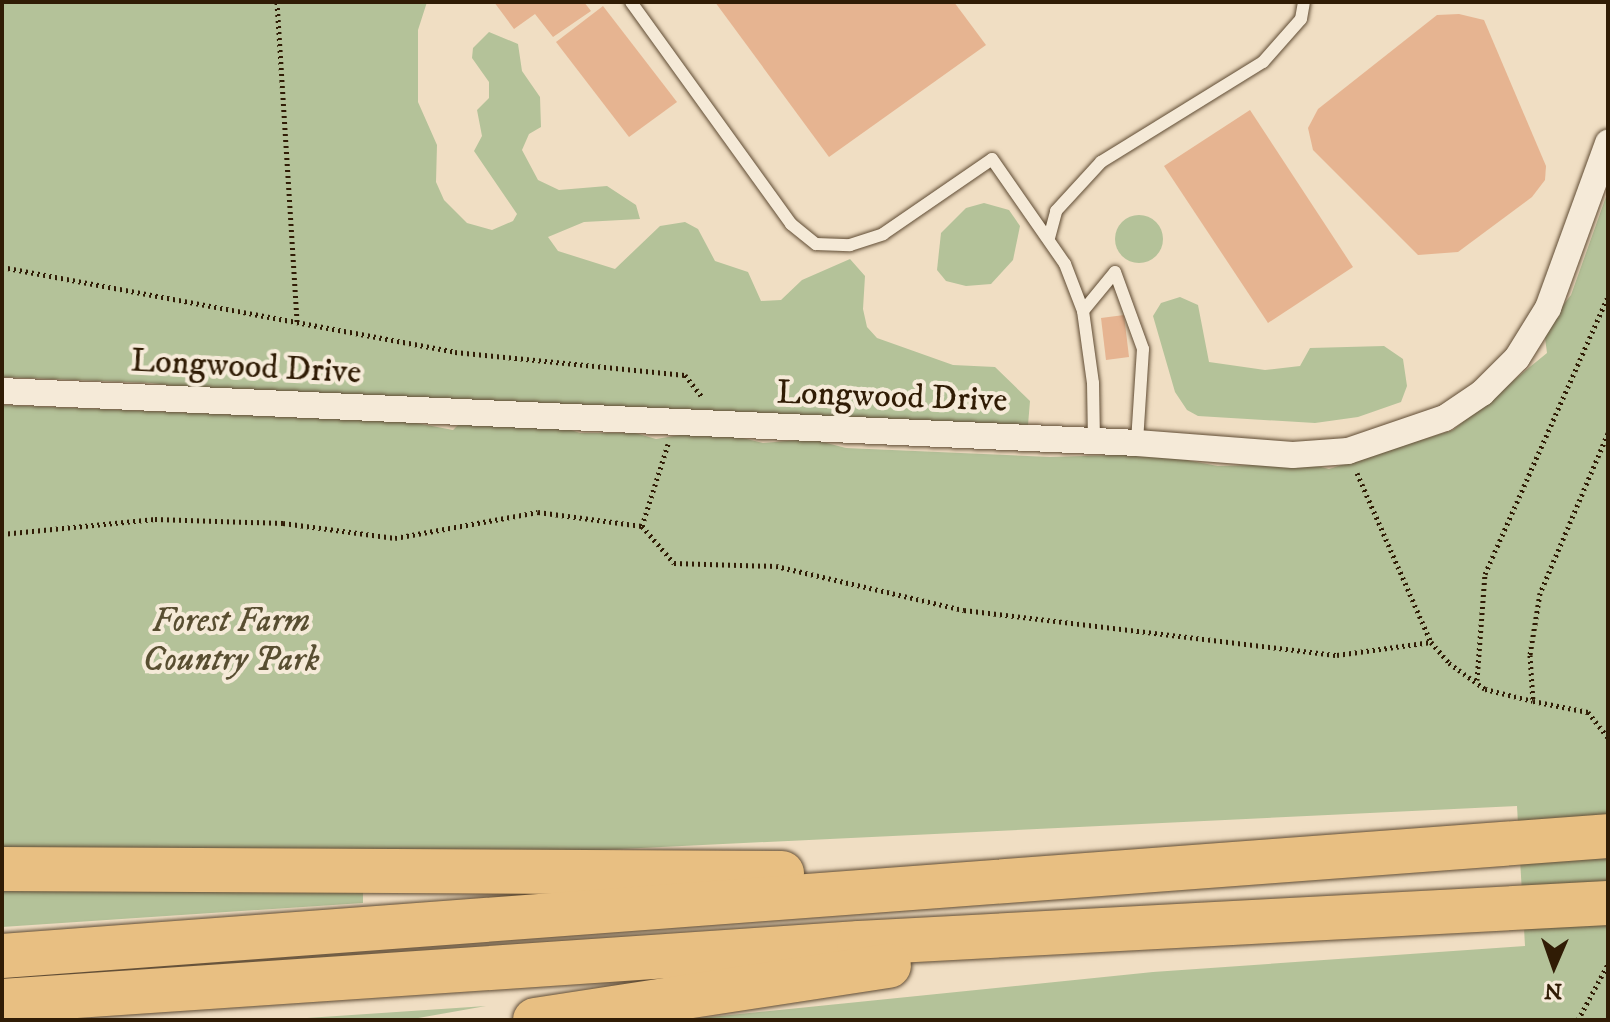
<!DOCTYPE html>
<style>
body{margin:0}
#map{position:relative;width:1610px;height:1022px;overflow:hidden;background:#f0dec3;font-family:"IM FELL DW Pica",serif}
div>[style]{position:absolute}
.green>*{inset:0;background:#b4c299}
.round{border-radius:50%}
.building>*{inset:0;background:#e6b491}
.path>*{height:5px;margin-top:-2.5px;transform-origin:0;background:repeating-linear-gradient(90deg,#301c05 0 2px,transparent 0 6px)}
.roads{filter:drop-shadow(0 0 2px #604c34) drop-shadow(0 0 2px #604c34)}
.service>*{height:12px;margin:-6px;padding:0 6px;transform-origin:6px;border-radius:6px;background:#f5ead8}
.minor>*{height:26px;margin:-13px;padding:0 13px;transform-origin:13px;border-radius:13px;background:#f5ead8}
.motorway>*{height:44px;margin:-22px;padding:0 22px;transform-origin:22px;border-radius:22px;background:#e8bf82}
span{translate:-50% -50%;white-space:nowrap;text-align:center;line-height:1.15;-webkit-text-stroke:8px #f5ead8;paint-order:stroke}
.street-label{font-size:34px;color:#301c05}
.park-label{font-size:34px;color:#584e31;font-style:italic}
.frame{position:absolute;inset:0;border:4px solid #301c05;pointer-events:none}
.north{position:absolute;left:1514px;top:926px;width:80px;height:80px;-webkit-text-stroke:6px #f5ead8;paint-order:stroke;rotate:182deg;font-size:22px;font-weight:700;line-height:32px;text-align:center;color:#301c05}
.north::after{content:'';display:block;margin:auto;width:28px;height:36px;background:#301c05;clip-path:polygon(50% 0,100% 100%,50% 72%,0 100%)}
</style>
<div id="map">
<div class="green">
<div style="clip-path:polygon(2px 2px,427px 2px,418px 30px,418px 102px,437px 145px,436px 182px,444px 200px,467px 223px,492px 230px,513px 221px,517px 214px,474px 151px,482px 136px,477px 110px,489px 98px,489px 82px,472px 58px,473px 48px,489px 32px,518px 44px,522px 71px,540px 97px,541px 127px,529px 134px,522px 150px,538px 180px,559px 190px,607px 186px,636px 205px,640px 219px,584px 222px,548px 237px,558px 251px,615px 269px,660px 226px,685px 222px,698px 229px,715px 261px,748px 272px,761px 301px,781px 300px,802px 280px,850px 259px,865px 276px,863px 309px,867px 327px,877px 338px,953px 365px,995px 367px,1030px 401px,1028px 425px,218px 392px,152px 383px,2px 377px)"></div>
<div style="clip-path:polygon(1608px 191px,1608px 1020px,681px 1020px,1153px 972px,1525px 946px,1517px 806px,495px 855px,2px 855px,2px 405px,411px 422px,453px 430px,462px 421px,559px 426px,580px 433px,635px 433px,656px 439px,710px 430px,763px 443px,811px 439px,846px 448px,1050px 457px,1153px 454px,1218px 466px,1309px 464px,1329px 469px,1453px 430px,1547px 353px,1544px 330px,1571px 295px)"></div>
<div style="clip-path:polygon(984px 203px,1009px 210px,1020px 226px,1013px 260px,991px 284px,966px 286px,946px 281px,937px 270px,941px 233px,966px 208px)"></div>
<div class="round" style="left:1115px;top:215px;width:48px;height:48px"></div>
<div style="clip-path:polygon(1180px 297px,1198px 305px,1209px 362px,1265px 370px,1300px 366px,1310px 348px,1384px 346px,1403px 359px,1407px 386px,1401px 402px,1358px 417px,1315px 423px,1198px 416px,1187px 410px,1175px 392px,1153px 316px,1161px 303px)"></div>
<div style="clip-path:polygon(2px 885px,363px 889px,363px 903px,2px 927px)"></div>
<div style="clip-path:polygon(486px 1006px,407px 1020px,273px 1020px,292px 1019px)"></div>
</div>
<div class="building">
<div style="clip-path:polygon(494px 2px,584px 2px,591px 11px,553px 37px,535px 14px,514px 29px)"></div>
<div style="clip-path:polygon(715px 2px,954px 2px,986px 45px,829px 157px)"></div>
<div style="clip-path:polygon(603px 6px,677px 102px,629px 137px,556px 42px)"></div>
<div style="clip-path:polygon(1459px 14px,1484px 20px,1546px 166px,1545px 180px,1532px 197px,1458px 252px,1418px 255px,1313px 150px,1308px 128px,1318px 109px,1437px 15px)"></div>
<div style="clip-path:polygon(1250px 110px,1353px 267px,1268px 323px,1164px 166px)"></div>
<div style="clip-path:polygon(1124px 315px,1129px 357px,1106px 360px,1101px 318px)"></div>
</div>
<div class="path">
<div style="left:277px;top:2px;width:321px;rotate:86.4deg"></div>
<div style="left:2px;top:267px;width:461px;rotate:10.6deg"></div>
<div style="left:455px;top:352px;width:231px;rotate:5.7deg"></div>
<div style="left:685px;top:375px;width:29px;rotate:52deg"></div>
<div style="left:1608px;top:433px;width:174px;rotate:113deg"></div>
<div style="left:1540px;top:593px;width:63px;rotate:99.2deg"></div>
<div style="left:1530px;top:655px;width:46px;rotate:86.3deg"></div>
<div style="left:1533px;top:701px;width:56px;rotate:11.3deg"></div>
<div style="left:1588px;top:712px;width:33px;rotate:52deg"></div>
<div style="left:1357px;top:473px;width:184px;rotate:66.4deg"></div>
<div style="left:1431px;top:642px;width:28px;rotate:49deg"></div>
<div style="left:1449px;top:663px;width:44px;rotate:35.8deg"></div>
<div style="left:1485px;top:689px;width:49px;rotate:14deg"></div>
<div style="left:642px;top:526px;width:86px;rotate:-72.4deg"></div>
<div style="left:2px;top:534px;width:154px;rotate:-5.6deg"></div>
<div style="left:155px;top:519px;width:128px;rotate:1.8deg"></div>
<div style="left:283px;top:523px;width:113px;rotate:7.6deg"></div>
<div style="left:395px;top:538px;width:145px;rotate:-10.3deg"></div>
<div style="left:538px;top:512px;width:105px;rotate:7.7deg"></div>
<div style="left:642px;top:526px;width:49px;rotate:49.1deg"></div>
<div style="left:674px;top:563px;width:102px;rotate:1.7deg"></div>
<div style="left:776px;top:566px;width:193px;rotate:13.2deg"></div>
<div style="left:964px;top:610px;width:376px;rotate:6.9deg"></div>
<div style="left:1337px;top:655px;width:95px;rotate:-7.9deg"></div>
<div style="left:1477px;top:680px;width:106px;rotate:-85.7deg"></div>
<div style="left:1485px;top:574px;width:303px;rotate:-66.1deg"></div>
<div style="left:1578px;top:1020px;width:64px;rotate:-61.8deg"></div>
</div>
<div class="roads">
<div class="service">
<div style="left:631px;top:2px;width:274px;rotate:54.2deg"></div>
<div style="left:791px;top:224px;width:32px;rotate:39deg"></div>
<div style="left:816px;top:244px;width:34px;rotate:2deg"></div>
<div style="left:850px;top:245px;width:35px;rotate:-18deg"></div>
<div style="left:883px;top:234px;width:132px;rotate:-34.5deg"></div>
<div style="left:992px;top:159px;width:128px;rotate:55.2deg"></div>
<div style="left:1065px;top:264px;width:50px;rotate:69deg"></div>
<div style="left:1083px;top:311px;width:73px;rotate:82.1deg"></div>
<div style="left:1093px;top:383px;width:58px;rotate:89deg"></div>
<div style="left:1049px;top:238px;width:28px;rotate:-75deg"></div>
<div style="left:1056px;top:211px;width:67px;rotate:-47.4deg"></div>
<div style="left:1101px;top:162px;width:190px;rotate:-31.7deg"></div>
<div style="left:1263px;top:62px;width:57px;rotate:-48.5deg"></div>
<div style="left:1301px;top:19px;width:17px;rotate:-80deg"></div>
<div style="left:1083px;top:311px;width:50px;rotate:-50.6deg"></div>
<div style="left:1115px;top:272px;width:82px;rotate:70deg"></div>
<div style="left:1143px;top:349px;width:94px;rotate:93.7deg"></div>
</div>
<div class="minor">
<div style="left:2px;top:391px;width:1136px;rotate:2.62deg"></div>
<div style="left:1137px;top:443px;width:156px;rotate:4.4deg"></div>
<div style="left:1293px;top:455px;width:55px;rotate:-4.2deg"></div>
<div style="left:1348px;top:451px;width:102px;rotate:-18.8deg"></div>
<div style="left:1445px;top:418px;width:45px;rotate:-34deg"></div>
<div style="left:1482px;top:393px;width:49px;rotate:-45deg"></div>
<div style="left:1517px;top:358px;width:59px;rotate:-58.2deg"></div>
<div style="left:1548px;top:308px;width:176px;rotate:-70deg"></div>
</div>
<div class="motorway">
<div style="left:2px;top:869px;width:780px;rotate:0.29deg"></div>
<div style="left:2px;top:956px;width:1610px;rotate:-4.27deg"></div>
<div style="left:2px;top:1001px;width:859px;rotate:-3.87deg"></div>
<div style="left:859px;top:943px;width:750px;rotate:-3.06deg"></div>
<div style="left:535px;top:1020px;width:358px;rotate:-8.7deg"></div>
</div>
</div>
<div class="street-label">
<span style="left:246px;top:367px;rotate:3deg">Longwood Drive</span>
<span style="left:892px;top:397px;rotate:2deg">Longwood Drive</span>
</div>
<div class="park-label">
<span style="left:231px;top:641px">Forest Farm<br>Country Park</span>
</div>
<div class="frame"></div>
<div class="north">N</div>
</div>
